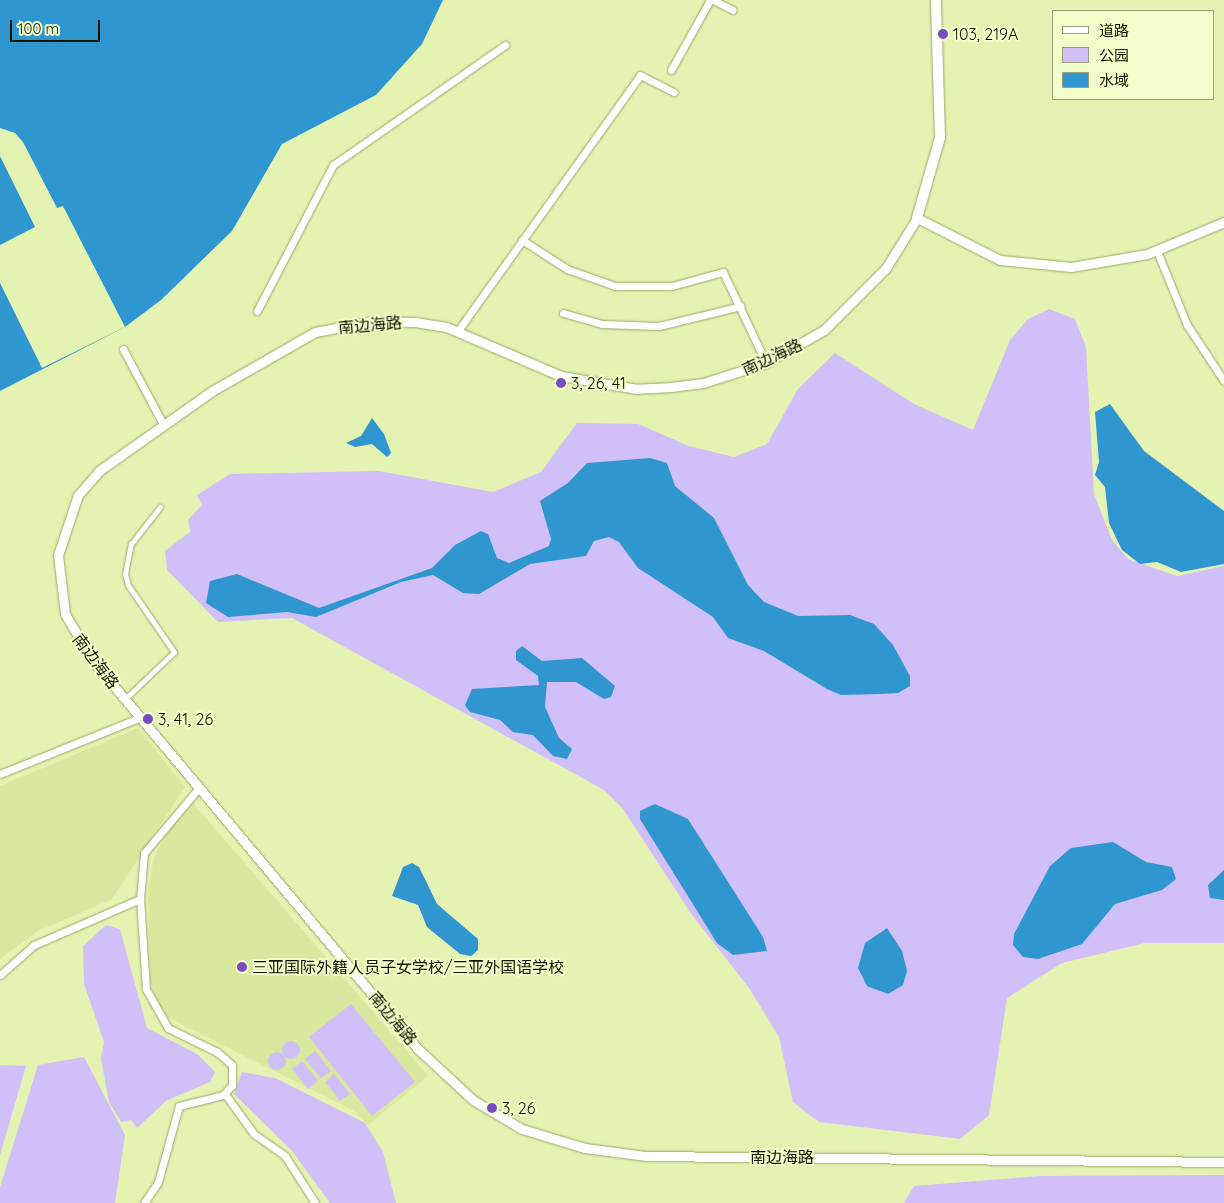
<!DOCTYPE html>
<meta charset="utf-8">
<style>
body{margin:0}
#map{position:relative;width:1224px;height:1203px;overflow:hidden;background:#e4f3b1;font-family:Quicksand,"Noto Sans SC",sans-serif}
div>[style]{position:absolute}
.built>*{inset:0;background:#d8e89f}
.green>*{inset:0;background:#d1bffa}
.round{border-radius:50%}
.water>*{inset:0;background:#2f96d0}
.pier>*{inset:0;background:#e4f3b1}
.roads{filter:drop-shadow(0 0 1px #9aa869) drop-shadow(0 0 1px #9aa869)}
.pedestrian>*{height:5px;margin:-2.5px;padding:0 2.5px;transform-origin:2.5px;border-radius:2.5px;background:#fff}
.minor>*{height:7px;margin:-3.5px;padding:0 3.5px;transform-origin:3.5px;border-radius:3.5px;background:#fff}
.tertiary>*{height:9px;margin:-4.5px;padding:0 4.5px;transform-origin:4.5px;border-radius:4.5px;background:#fff}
.secondary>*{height:10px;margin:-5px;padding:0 5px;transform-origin:5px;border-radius:5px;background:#fff}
.dots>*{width:14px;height:14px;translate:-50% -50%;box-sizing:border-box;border:2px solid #f2feca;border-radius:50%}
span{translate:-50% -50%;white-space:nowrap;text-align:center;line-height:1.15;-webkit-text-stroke:4px #f2feca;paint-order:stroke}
.poi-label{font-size:16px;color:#121600}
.left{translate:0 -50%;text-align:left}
.street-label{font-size:16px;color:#121600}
.legend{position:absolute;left:1052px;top:10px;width:162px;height:90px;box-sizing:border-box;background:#f2feca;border:1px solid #98a179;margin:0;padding:6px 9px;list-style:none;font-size:15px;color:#121600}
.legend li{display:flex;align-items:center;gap:10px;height:25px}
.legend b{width:25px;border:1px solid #98a179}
.scale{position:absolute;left:10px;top:20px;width:90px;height:22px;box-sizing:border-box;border:2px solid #121600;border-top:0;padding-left:6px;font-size:15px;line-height:18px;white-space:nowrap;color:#121600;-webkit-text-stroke:4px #f2feca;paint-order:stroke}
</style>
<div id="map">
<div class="built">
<div style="clip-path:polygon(138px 728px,185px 787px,112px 899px,38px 931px,0 959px,0 786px)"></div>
<div style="clip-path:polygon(193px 803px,428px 1076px,368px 1125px,354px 1111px,163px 1015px,150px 982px,148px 888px,154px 858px,166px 833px)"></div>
</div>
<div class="green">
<div style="clip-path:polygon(1049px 309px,1075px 319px,1086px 347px,1094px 494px,1112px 540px,1128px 559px,1177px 576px,1224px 566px,1224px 943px,1145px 943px,1062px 963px,1007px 998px,989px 1115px,960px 1139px,819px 1122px,793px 1102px,779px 1037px,749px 988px,692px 915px,623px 809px,604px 790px,292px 618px,218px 622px,167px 570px,165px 551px,190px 532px,188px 520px,202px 505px,197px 495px,230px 474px,379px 471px,493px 492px,541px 472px,577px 423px,638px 424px,689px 446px,734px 457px,767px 444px,798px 389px,835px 353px,914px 404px,973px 430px,1010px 340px,1028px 319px)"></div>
<div style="clip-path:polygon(106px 925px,120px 929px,147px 1028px,197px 1054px,215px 1072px,210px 1082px,166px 1101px,137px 1128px,131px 1120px,121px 1122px,109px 1102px,101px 1059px,104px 1042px,84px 984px,83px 946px)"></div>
<div style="clip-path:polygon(351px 1004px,415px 1082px,372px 1116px,309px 1037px)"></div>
<div class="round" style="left:282px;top:1041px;width:18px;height:18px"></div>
<div style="clip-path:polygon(315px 1051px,331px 1071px,321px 1078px,305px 1059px)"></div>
<div class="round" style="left:268px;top:1052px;width:18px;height:18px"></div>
<div style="clip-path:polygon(84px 1057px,125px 1135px,115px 1203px,0 1203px,0 1187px,38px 1065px)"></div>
<div style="clip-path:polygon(302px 1061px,318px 1081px,308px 1089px,292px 1069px)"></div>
<div style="clip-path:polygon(0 1065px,26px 1066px,0 1155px)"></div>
<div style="clip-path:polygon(242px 1072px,275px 1078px,365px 1123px,383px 1152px,396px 1203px,330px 1203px,292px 1151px,234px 1094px)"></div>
<div style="clip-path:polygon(334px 1074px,350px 1094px,340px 1101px,325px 1082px)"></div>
<div style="clip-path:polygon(1224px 1175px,1224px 1203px,904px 1203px,914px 1186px,1039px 1176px)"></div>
</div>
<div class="water">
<div style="clip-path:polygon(0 0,443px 0,422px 44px,376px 95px,282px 144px,232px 231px,161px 300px,125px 327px,0 391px)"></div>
<div style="clip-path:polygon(1110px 404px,1144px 451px,1224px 511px,1224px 564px,1181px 572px,1157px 562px,1140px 564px,1122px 550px,1109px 523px,1105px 487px,1095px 475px,1099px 462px,1095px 412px)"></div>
<div style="clip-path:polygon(372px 418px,384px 434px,391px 453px,387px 457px,372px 444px,355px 447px,346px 443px,361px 436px)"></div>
<div style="clip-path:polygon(650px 458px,667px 463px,675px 486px,714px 518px,748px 585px,764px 602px,798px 616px,850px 615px,874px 624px,893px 645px,910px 676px,910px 686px,898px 693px,880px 694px,841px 695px,827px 689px,764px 651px,728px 638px,713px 617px,638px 568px,619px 542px,609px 537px,594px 541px,586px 556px,530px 564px,479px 594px,463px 593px,433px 575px,401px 582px,316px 617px,287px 612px,228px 617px,206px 603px,210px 581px,237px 574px,319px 608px,432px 568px,455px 545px,481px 531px,488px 534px,497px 558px,509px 563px,549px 546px,551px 539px,540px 501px,568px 483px,587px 463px)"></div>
<div style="clip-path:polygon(522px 646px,542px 661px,582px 658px,615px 686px,611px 697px,604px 699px,576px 682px,547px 682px,545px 707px,559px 738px,572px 749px,567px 759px,553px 756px,533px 735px,513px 732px,500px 720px,470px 712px,465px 705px,472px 689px,539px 685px,538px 676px,516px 660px,516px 651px)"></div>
<div style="clip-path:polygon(655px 804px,688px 819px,763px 937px,767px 951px,733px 955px,717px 943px,640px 819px,640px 811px)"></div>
<div style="clip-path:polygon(1113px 842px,1146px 862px,1172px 867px,1176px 879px,1162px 890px,1115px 904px,1082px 944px,1038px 959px,1023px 957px,1013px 945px,1014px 934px,1050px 866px,1071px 848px)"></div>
<div style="clip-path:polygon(412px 863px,419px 867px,437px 904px,478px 939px,478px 950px,471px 956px,460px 954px,427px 927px,418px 905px,392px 896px,403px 867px)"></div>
<div style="clip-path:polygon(1224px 870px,1224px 900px,1210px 898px,1208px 885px)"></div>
<div style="clip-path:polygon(887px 928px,902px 951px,907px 971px,903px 985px,888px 994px,867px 986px,858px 968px,865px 943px)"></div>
</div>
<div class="pier">
<div style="clip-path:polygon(0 128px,15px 133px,23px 142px,57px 208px,63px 206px,125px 327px,42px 368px,0 283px,0 245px,35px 227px,0 156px)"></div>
</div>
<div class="roads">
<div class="pedestrian">
<div style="left:125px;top:699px;width:68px;rotate:-43.8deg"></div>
<div style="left:174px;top:652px;width:81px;rotate:-124.5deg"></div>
<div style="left:128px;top:585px;width:11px;rotate:-105deg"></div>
<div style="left:125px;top:574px;width:31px;rotate:-79deg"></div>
<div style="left:131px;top:544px;width:47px;rotate:-51.9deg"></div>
</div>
<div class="minor">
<div style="left:713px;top:0;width:22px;rotate:27deg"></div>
<div style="left:671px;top:70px;width:80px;rotate:-60.9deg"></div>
<div style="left:522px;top:240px;width:54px;rotate:32.8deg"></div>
<div style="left:567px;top:269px;width:51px;rotate:19.5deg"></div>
<div style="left:615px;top:286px;width:57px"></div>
<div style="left:672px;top:286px;width:53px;rotate:-15.4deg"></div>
<div style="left:723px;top:272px;width:101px;rotate:64.7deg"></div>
<div style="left:1157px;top:251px;width:80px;rotate:67.9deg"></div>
<div style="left:1187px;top:325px;width:67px;rotate:56.5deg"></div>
<div style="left:257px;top:311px;width:165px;rotate:-62.5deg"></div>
<div style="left:333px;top:165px;width:210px;rotate:-34.9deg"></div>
<div style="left:563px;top:313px;width:41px;rotate:15.8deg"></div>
<div style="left:602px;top:324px;width:57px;rotate:2deg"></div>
<div style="left:659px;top:326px;width:84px;rotate:-13.7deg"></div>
<div style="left:457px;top:332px;width:315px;rotate:-54.5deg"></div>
<div style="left:640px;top:75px;width:38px;rotate:27deg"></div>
<div style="left:123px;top:349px;width:85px;rotate:61.9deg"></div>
<div style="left:0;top:774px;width:152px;rotate:-22deg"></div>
<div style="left:0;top:975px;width:45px;rotate:-41.4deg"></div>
<div style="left:34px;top:945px;width:116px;rotate:-23.5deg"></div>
<div style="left:225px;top:1094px;width:49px;rotate:54.1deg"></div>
<div style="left:254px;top:1134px;width:38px;rotate:35deg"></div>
<div style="left:285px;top:1156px;width:56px;rotate:57.4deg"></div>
<div style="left:144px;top:1203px;width:25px;rotate:-56deg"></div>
<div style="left:158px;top:1182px;width:79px;rotate:-74.6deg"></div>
<div style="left:179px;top:1106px;width:45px;rotate:-14deg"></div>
<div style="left:223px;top:1095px;width:13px;rotate:-48deg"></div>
<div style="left:232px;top:1085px;width:20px;rotate:-90deg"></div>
<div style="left:232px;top:1065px;width:20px;rotate:-139deg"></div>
<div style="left:217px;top:1052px;width:55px;rotate:-153.9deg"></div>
<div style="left:168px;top:1028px;width:45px;rotate:-119.4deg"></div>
<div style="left:146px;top:989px;width:90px;rotate:-93.8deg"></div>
<div style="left:140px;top:899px;width:46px;rotate:-85deg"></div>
<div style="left:144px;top:853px;width:85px;rotate:-49.8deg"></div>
</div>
<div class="tertiary">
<div style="left:1224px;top:222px;width:83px;rotate:157.4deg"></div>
<div style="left:1147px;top:254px;width:77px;rotate:170.3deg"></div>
<div style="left:1071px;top:267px;width:71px;rotate:-174.4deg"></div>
<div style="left:1000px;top:260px;width:93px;rotate:-153.2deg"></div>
<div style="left:917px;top:218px;width:59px;rotate:121.8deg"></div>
<div style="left:886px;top:268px;width:88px;rotate:135deg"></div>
<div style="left:824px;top:330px;width:67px;rotate:150.4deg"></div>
<div style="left:766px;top:363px;width:66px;rotate:162.4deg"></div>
<div style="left:703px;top:383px;width:31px;rotate:173deg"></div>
<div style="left:672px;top:387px;width:35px;rotate:177deg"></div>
<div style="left:637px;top:389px;width:77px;rotate:-170.3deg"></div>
<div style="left:561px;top:376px;width:125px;rotate:-156.9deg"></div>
<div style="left:446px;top:327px;width:30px;rotate:-171deg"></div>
<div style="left:416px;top:322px;width:43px;rotate:-178.7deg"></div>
<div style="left:373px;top:321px;width:59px;rotate:169.3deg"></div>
<div style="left:315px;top:332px;width:119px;rotate:150.2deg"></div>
<div style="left:212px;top:391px;width:137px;rotate:144.8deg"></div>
<div style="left:100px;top:470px;width:33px;rotate:131deg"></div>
<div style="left:78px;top:495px;width:63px;rotate:108.4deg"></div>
<div style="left:58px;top:555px;width:59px;rotate:83.2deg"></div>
<div style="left:65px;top:614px;width:55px;rotate:59.2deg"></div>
<div style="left:93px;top:661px;width:506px;rotate:50.05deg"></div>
<div style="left:418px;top:1049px;width:75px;rotate:42.8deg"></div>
<div style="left:473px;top:1100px;width:57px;rotate:30.6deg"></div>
<div style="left:522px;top:1129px;width:66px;rotate:16.8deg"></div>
<div style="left:585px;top:1148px;width:62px;rotate:7.5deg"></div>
<div style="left:646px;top:1156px;width:578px;rotate:0.59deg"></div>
</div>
<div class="secondary">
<div style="left:917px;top:218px;width:83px;rotate:-74deg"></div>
<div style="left:940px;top:138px;width:138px;rotate:-91.7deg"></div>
</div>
</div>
<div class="dots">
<div style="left:943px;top:34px;background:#7a4ac2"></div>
<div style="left:561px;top:383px;background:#7a4ac2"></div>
<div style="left:148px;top:719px;background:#7a4ac2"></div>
<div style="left:242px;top:967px;background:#7a4ac2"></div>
<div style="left:492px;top:1108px;background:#7a4ac2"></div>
</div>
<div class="poi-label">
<span class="left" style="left:953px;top:34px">103, 219A</span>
<span class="left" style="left:571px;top:383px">3, 26, 41</span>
<span class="left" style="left:158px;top:719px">3, 41, 26</span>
<span class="left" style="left:252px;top:967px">三亚国际外籍人员子女学校/三亚外国语学校</span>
<span class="left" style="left:502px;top:1108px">3, 26</span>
</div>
<div class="street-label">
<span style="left:370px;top:325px;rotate:-5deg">南边海路</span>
<span style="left:772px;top:357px;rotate:-25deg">南边海路</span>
<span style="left:96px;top:661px;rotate:53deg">南边海路</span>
<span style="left:393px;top:1018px;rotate:50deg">南边海路</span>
<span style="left:782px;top:1157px">南边海路</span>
</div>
<ul class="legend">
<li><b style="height:6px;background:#fff"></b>道路</li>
<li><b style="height:14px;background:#d1bffa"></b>公园</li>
<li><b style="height:14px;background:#2f96d0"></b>水域</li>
</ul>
<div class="scale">100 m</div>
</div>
